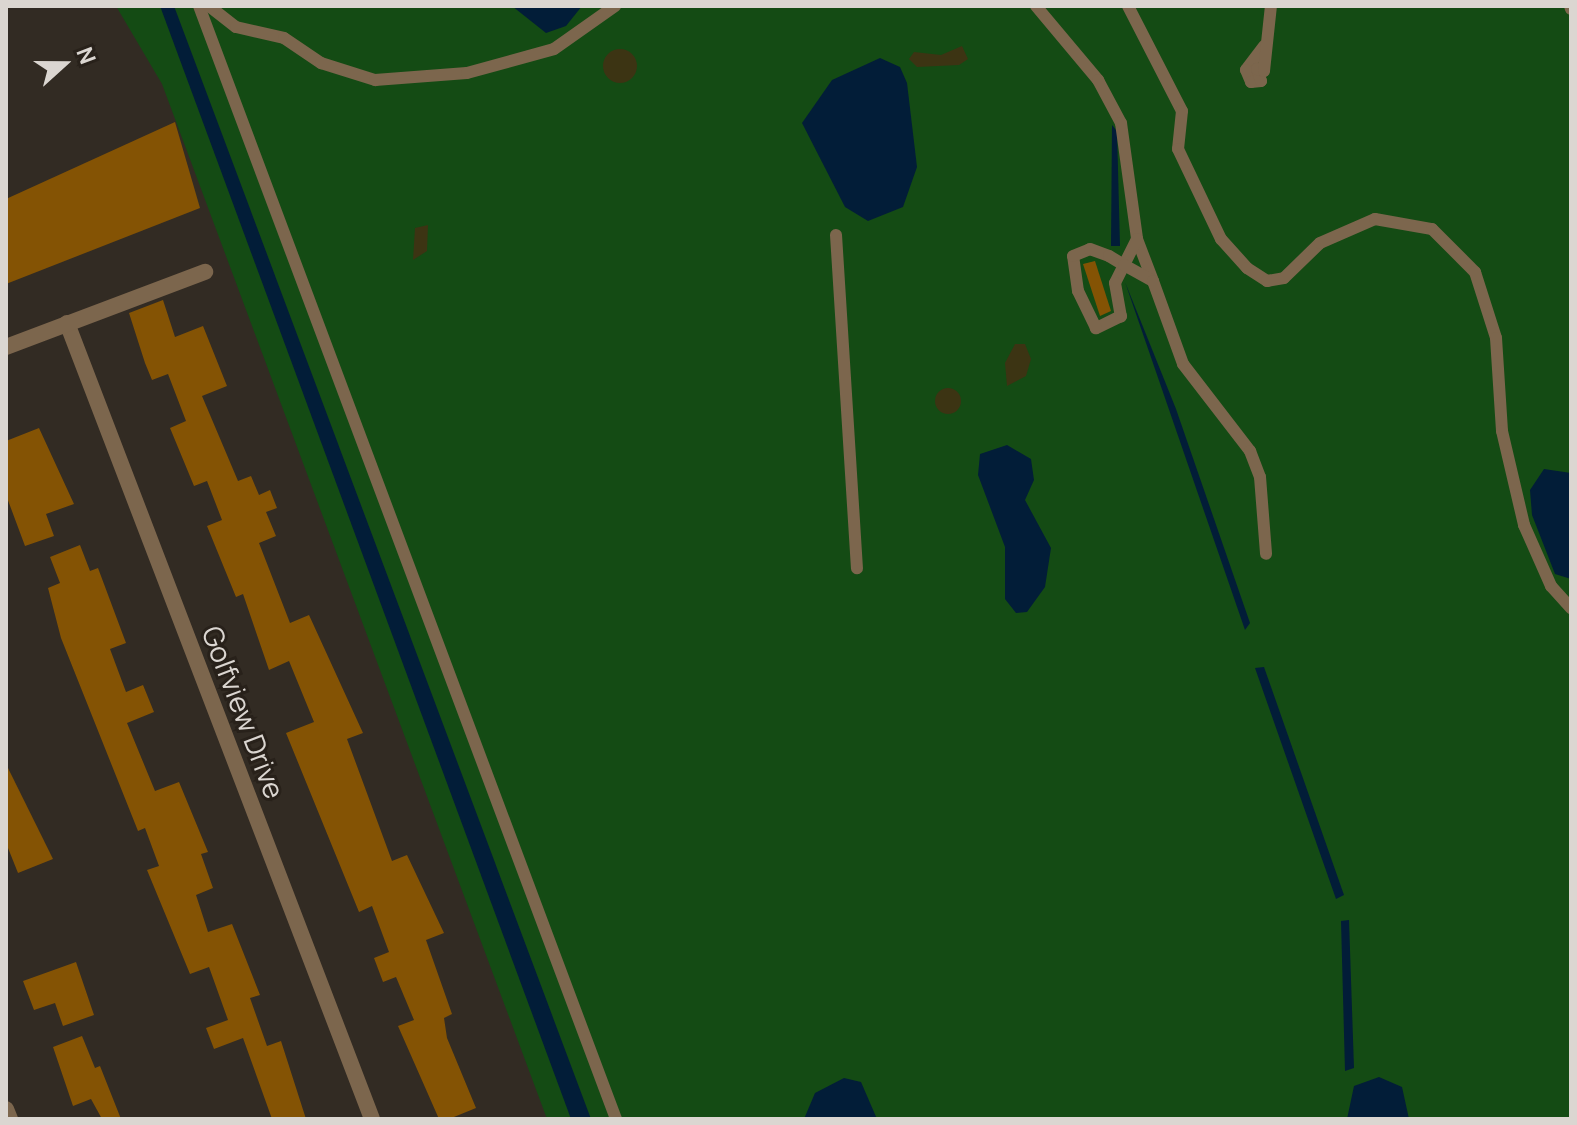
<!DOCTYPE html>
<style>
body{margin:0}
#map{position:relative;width:1577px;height:1125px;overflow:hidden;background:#322b23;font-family:Manrope,sans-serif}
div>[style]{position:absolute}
.green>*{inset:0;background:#144b14}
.sand>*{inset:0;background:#3c3413}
.round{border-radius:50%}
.water>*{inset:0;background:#021d38}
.building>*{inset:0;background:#845304}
.service>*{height:12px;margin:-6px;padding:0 6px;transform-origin:6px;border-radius:6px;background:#7c664d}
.minor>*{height:16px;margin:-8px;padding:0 8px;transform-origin:8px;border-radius:8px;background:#7c664d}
span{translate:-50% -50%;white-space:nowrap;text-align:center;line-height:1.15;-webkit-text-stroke:6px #28211a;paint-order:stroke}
.street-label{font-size:28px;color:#dbd6d1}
.frame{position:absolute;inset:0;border:8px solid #dbd6d1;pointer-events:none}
.north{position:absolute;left:24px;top:24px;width:80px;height:80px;-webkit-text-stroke:6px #28211a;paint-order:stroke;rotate:69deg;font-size:22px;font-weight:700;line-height:32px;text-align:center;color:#dbd6d1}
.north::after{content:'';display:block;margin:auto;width:28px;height:36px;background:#dbd6d1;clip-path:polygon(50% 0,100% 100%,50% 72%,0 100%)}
</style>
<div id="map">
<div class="green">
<div style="clip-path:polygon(116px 6px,1571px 6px,1571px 1119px,547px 1119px,162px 84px)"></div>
</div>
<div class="sand">
<div style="clip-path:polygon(962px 46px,968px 59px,959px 65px,917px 67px,909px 59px,914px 52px,941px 55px)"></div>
<div class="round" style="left:603px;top:49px;width:34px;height:34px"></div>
<div style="clip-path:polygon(428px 225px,427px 251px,413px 260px,415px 228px)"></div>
<div style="clip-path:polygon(1025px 344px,1031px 359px,1026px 376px,1007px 386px,1005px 363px,1015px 344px)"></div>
<div class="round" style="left:935px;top:388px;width:26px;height:26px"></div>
</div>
<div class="water">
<div style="clip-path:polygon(160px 6px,174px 6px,591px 1119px,571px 1119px)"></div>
<div style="clip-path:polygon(512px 6px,582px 6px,566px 26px,546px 33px)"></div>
<div style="clip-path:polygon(880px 58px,900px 67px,907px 83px,917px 167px,903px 207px,868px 221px,845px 207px,802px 123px,832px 80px)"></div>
<div style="clip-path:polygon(1112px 125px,1117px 131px,1120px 246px,1111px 246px)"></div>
<div style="clip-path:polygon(1125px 282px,1176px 409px,1250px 623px,1245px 630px)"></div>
<div style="clip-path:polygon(1007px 445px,1031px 459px,1034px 480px,1025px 500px,1051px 548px,1045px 587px,1027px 612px,1016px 613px,1005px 599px,1005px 547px,978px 475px,980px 454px)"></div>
<div style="clip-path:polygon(1544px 469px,1571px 473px,1571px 579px,1555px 574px,1532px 515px,1530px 490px)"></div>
<div style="clip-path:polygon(1264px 667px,1344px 895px,1336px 899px,1255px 668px)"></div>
<div style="clip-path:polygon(1349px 920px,1354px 1068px,1345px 1071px,1341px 921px)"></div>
<div style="clip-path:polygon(1379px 1077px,1402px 1087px,1409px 1119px,1347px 1119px,1354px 1086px)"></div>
<div style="clip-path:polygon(844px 1078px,861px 1082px,877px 1119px,804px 1119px,815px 1093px)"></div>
</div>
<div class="building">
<div style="clip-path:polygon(175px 122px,200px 208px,6px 284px,6px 199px)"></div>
<div style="clip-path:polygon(1095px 261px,1111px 311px,1100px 316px,1083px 264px)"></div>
<div style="clip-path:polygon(163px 300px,175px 337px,203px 326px,227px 386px,202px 396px,238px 481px,251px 476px,259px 495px,270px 490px,277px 508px,266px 512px,276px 536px,259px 543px,290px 623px,309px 615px,363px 733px,347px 739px,392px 861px,407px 855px,444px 933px,426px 940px,452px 1014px,444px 1018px,447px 1038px,476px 1108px,449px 1119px,439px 1119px,398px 1026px,414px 1020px,396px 977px,383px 982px,374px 958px,389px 952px,372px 906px,359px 912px,286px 733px,314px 722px,289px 661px,269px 670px,243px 594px,236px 597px,207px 526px,222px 520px,207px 481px,194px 486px,170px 428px,186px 421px,168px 374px,152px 380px,145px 363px,129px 313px)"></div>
<div style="clip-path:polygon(39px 428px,74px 504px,46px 514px,54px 536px,25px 546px,6px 495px,6px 441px)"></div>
<div style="clip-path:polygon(80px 545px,90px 571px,98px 568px,126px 643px,110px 649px,126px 692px,143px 685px,154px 712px,127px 723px,155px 791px,179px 782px,208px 852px,201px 854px,213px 888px,196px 895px,208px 932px,232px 924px,260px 995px,250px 998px,267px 1046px,281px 1041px,306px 1119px,272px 1119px,243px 1038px,214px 1049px,206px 1028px,228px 1020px,209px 967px,190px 974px,147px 870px,159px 866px,145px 828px,138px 831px,61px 638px,48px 588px,60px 583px,50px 557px)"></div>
<div style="clip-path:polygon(6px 764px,53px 859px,18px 873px,6px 843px)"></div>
<div style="clip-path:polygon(76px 962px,94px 1015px,63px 1026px,55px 1003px,34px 1010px,23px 981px)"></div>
<div style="clip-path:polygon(82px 1036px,95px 1068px,100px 1066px,121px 1119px,102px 1119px,91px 1099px,73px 1106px,53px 1047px)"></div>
</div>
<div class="service">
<div style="left:199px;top:6px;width:1189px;rotate:69.46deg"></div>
<div style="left:209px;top:6px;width:34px;rotate:38deg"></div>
<div style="left:236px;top:27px;width:49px;rotate:12.9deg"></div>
<div style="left:284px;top:38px;width:45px;rotate:34deg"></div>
<div style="left:321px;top:63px;width:57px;rotate:17.5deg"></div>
<div style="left:375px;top:80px;width:92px;rotate:-4.4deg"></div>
<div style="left:467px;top:73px;width:90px;rotate:-15.4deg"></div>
<div style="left:554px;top:49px;width:75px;rotate:-35.2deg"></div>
<div style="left:1036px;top:6px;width:97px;rotate:50deg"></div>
<div style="left:1098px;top:80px;width:49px;rotate:61.9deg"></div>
<div style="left:1121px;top:123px;width:117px;rotate:82.1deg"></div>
<div style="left:1128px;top:6px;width:118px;rotate:62.8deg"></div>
<div style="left:1182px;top:111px;width:38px;rotate:96deg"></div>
<div style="left:1178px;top:149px;width:100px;rotate:64.5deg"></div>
<div style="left:1221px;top:239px;width:39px;rotate:48deg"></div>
<div style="left:1247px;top:268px;width:24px;rotate:33deg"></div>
<div style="left:1267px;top:281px;width:17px;rotate:-10deg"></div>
<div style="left:1284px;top:278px;width:50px;rotate:-44.2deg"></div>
<div style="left:1320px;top:243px;width:60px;rotate:-23.6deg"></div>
<div style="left:1375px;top:219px;width:58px;rotate:10deg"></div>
<div style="left:1432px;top:229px;width:61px;rotate:45deg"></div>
<div style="left:1475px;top:272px;width:69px;rotate:72.3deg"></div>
<div style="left:1496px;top:338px;width:93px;rotate:86.3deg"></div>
<div style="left:1502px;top:431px;width:97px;rotate:76.8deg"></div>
<div style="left:1524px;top:525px;width:67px;rotate:66.1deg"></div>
<div style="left:1551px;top:586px;width:30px;rotate:48deg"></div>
<div style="left:1570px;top:6px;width:3px;rotate:72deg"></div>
<div style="left:1264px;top:46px;width:30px;rotate:127deg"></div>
<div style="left:1246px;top:70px;width:13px;rotate:67deg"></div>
<div style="left:1251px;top:82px;width:10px;rotate:-6deg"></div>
<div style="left:1261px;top:81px;width:13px;rotate:-108deg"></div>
<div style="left:1257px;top:69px;width:7px;rotate:16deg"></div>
<div style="left:1264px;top:71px;width:65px;rotate:-83.9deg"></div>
<div style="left:836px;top:235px;width:334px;rotate:86.4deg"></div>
<div style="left:1153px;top:281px;width:45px;rotate:-110.9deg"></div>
<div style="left:1137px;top:239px;width:49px;rotate:116.6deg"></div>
<div style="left:1115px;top:283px;width:34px;rotate:80deg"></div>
<div style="left:1121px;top:316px;width:28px;rotate:154deg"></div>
<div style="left:1096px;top:328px;width:41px;rotate:-115.9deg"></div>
<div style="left:1078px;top:291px;width:35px;rotate:-98deg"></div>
<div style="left:1073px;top:256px;width:18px;rotate:-22deg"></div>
<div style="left:1090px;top:249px;width:20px;rotate:20deg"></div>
<div style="left:1109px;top:256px;width:17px;rotate:31deg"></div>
<div style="left:1124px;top:265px;width:33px;rotate:29deg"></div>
<div style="left:1153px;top:281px;width:88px;rotate:70.1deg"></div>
<div style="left:1183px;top:364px;width:110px;rotate:52.4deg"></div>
<div style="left:1250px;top:451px;width:28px;rotate:69deg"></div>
<div style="left:1260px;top:477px;width:77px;rotate:85.5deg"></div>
</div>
<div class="minor">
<div style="left:67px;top:323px;width:852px;rotate:69.03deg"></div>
<div style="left:6px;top:347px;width:213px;rotate:-20.7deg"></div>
<div style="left:6px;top:1109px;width:11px;rotate:68deg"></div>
</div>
<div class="street-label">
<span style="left:244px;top:712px;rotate:69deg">Golfview Drive</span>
</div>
<div class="frame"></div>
<div class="north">N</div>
</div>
